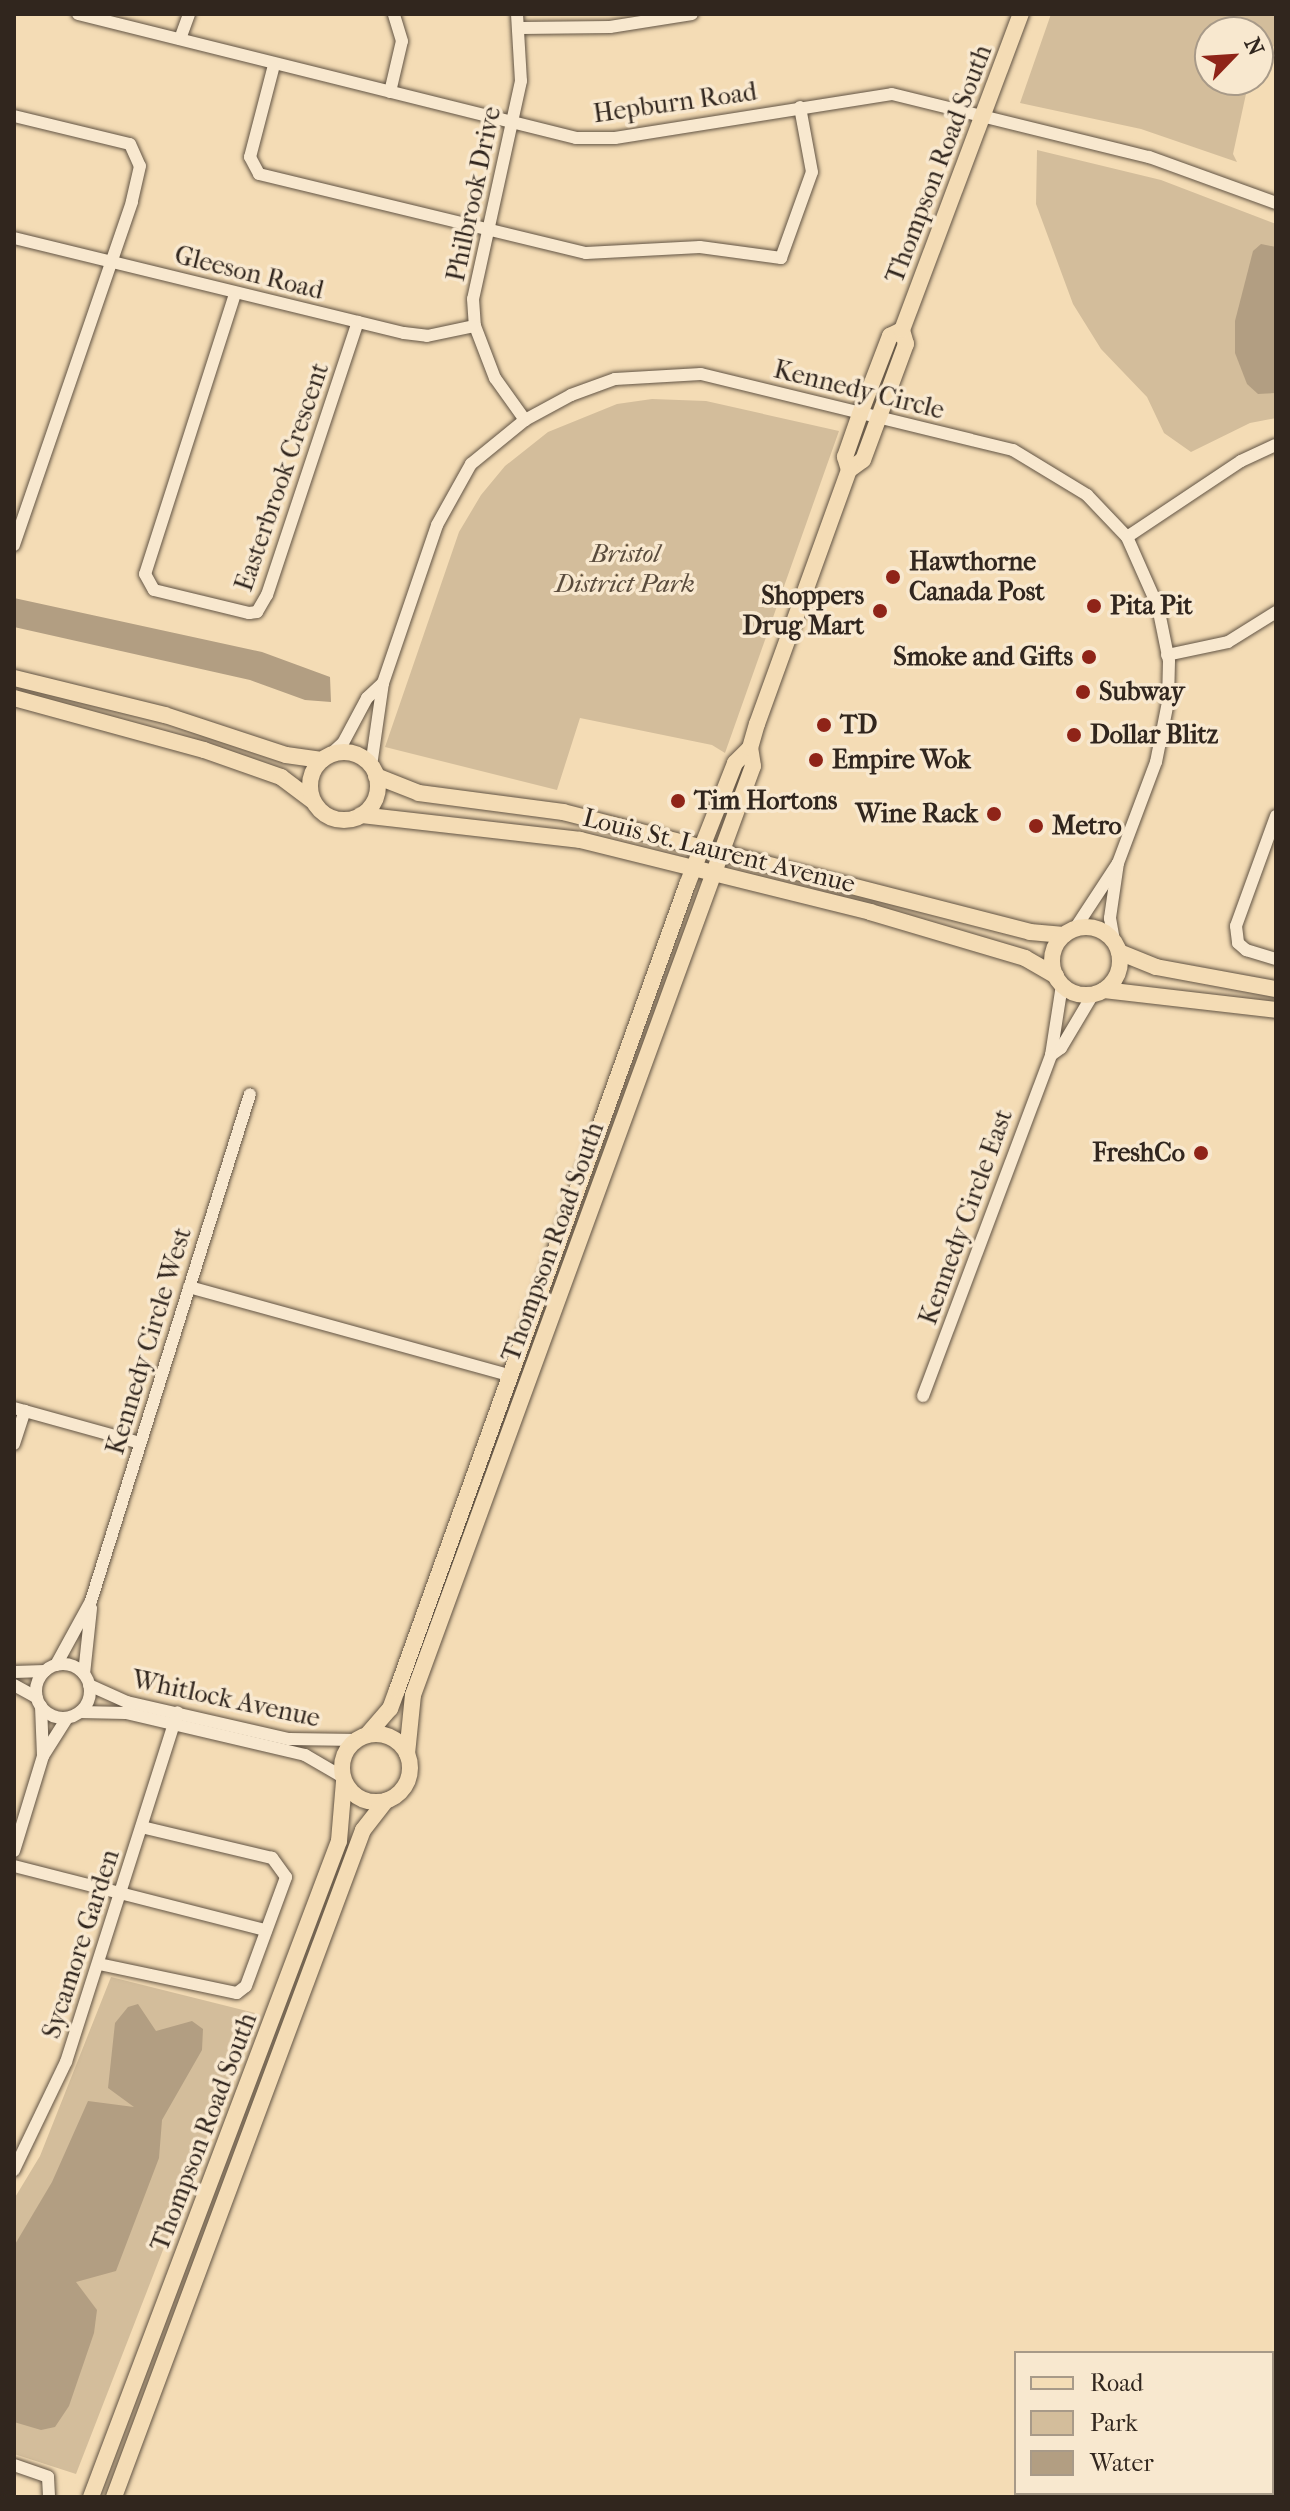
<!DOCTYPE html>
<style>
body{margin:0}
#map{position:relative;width:1290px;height:2511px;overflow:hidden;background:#f4dcb5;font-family:"IM FELL French Canon",serif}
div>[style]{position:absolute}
.green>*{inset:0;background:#d3bd9b}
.water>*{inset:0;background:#b29e82}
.roads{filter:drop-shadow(0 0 2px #625444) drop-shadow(0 0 2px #625444)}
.minor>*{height:12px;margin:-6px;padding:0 6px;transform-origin:6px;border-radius:6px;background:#f8e8cf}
.minor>.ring{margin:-6px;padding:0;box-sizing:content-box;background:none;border:12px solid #f8e8cf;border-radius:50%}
.major>*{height:16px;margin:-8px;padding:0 8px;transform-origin:8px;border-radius:8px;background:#f4dcb5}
.major>.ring{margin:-8px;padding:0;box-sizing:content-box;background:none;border:16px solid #f4dcb5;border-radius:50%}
.dots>*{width:22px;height:22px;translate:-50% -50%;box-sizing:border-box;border:4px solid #f8e8cf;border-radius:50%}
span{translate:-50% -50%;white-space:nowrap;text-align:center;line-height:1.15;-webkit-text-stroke:7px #f8e8cf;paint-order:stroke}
.street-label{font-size:26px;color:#31261e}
.park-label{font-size:26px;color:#5a4c3d;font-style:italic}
.poi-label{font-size:26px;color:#31261e;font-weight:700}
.left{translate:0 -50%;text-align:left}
.right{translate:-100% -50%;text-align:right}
.frame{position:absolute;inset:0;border:16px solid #31261e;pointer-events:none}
.legend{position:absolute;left:1014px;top:2351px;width:260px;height:144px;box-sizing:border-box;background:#f8e8cf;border:2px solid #a89a88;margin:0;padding:10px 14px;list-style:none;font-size:24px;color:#31261e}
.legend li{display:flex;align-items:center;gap:16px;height:40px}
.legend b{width:40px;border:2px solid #a89a88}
.north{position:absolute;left:1194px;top:16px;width:80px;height:80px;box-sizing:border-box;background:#f8e8cf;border:2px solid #a89a88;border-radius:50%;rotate:65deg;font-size:22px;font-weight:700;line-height:32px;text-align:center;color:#31261e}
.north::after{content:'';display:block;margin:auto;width:28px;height:36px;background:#8f2418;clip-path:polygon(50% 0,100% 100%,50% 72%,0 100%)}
</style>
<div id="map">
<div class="green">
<div style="clip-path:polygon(1051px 14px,1276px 14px,1276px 47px,1258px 43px,1258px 32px,1210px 32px,1210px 80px,1249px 80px,1233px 154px,1237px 162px,1141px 129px,1020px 103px)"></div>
<div style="clip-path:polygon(1037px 150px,1161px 180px,1276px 224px,1276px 418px,1250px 423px,1191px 452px,1164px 433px,1147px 397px,1101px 349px,1073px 304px,1036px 204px)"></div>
<div style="clip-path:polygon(652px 399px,706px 401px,839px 431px,725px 753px,712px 745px,580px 718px,557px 790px,385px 747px,459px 532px,481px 495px,505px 466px,548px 432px,617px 404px)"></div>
<div style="clip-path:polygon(111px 1977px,255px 2013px,76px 2474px,14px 2454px,14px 2199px,40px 2156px)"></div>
</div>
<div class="water">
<div style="clip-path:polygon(1261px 244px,1276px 247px,1276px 393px,1258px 394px,1247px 384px,1235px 353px,1235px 321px,1253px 251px)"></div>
<div style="clip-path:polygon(14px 598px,262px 652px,330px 677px,331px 702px,305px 700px,250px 680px,14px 627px)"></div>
<div style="clip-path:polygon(138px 2004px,156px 2031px,192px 2021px,203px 2029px,202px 2050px,162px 2120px,159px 2158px,116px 2271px,76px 2282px,97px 2310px,94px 2333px,69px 2406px,55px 2427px,41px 2430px,14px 2422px,14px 2246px,52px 2182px,88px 2101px,134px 2107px,108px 2088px,115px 2023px,128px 2007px)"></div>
</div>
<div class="roads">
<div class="minor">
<div style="left:78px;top:14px;width:513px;rotate:13.98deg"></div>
<div style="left:576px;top:138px;width:39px"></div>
<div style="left:615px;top:138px;width:280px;rotate:-9deg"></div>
<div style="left:892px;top:94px;width:265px;rotate:13.8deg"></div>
<div style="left:1149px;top:157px;width:135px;rotate:19.9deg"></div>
<div style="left:517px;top:14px;width:67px;rotate:86.6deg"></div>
<div style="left:521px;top:81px;width:223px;rotate:102.4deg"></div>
<div style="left:473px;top:299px;width:27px;rotate:86deg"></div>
<div style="left:475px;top:326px;width:56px;rotate:69deg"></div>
<div style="left:495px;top:378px;width:52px;rotate:54.5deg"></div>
<div style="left:521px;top:28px;width:89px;rotate:-0.6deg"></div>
<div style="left:610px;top:27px;width:83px;rotate:-9deg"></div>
<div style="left:180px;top:39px;width:27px;rotate:-70deg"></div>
<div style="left:274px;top:65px;width:95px;rotate:104.6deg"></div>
<div style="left:250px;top:157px;width:19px;rotate:62deg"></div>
<div style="left:259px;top:174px;width:336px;rotate:13.6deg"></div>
<div style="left:586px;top:253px;width:114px;rotate:-3deg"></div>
<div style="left:700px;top:247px;width:82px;rotate:7.7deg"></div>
<div style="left:781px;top:258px;width:91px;rotate:-70.2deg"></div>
<div style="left:812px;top:172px;width:66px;rotate:-100.5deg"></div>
<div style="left:390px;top:92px;width:52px;rotate:-76.8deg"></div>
<div style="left:402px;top:41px;width:28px;rotate:-107deg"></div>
<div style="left:14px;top:116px;width:119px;rotate:13.6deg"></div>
<div style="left:130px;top:144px;width:24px;rotate:66deg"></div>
<div style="left:140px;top:166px;width:37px;rotate:103deg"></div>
<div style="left:132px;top:202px;width:363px;rotate:109deg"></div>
<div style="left:14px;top:238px;width:401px;rotate:13.7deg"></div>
<div style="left:404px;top:333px;width:23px;rotate:7deg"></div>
<div style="left:427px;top:336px;width:49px;rotate:-11.8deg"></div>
<div style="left:235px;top:294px;width:294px;rotate:107.8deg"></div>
<div style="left:145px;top:574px;width:18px;rotate:61deg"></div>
<div style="left:154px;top:590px;width:98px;rotate:13.6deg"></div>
<div style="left:249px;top:613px;width:8px;rotate:-7deg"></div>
<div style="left:257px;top:612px;width:20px;rotate:-60deg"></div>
<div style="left:267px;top:595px;width:288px;rotate:-71.6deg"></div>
<div style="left:1127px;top:537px;width:137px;rotate:-33.7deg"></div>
<div style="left:1241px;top:461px;width:38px;rotate:-25deg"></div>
<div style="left:1167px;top:655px;width:62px;rotate:-12deg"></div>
<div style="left:1228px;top:642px;width:57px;rotate:-32deg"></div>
<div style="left:331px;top:754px;width:16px;rotate:-43deg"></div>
<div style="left:343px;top:743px;width:51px;rotate:-61.9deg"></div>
<div style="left:367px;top:698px;width:22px;rotate:-43deg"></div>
<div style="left:371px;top:766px;width:84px;rotate:-81.8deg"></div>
<div style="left:383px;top:683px;width:167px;rotate:-71.1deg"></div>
<div style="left:437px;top:525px;width:70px;rotate:-60.9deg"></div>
<div style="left:471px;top:464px;width:70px;rotate:-39.2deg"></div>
<div style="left:525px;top:420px;width:52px;rotate:-28.5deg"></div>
<div style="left:571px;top:395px;width:47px;rotate:-20deg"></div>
<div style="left:615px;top:379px;width:86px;rotate:-3.3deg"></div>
<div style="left:701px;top:374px;width:321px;rotate:13.7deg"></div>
<div style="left:1013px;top:450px;width:87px;rotate:31.3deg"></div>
<div style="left:1087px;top:495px;width:58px;rotate:46.4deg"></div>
<div style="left:1127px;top:537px;width:77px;rotate:66.1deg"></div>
<div style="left:1158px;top:607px;width:55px;rotate:78.5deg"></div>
<div style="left:1169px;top:661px;width:41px;rotate:91.4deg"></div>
<div style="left:1168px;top:702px;width:61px;rotate:101.3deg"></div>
<div style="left:1156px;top:762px;width:108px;rotate:110.6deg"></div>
<div style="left:1118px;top:863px;width:56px;rotate:98.3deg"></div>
<div style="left:1110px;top:918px;width:23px;rotate:80deg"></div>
<div style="left:1276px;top:816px;width:117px;rotate:110deg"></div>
<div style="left:1236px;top:926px;width:17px;rotate:83deg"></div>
<div style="left:1238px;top:943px;width:11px;rotate:41deg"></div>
<div style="left:1246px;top:950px;width:31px;rotate:17deg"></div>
<div style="left:1074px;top:930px;width:80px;rotate:-56.7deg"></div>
<div style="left:1062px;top:985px;width:71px;rotate:98.9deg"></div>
<div style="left:1051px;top:1055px;width:12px;rotate:-35deg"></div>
<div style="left:1061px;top:1048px;width:63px;rotate:-59.3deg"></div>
<div style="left:189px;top:1287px;width:332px;rotate:15.4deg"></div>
<div style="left:923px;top:1396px;width:364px;rotate:-69.4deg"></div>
<div style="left:14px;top:1408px;width:131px;rotate:15.5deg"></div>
<div style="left:14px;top:1444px;width:35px;rotate:-72deg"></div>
<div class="ring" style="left:36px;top:1664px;width:42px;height:42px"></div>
<div style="left:56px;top:1665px;width:73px;rotate:-61.3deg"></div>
<div style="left:91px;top:1601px;width:531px;rotate:-72.59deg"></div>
<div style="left:14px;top:1672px;width:31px;rotate:-2deg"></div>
<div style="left:84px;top:1674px;width:66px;rotate:-83.9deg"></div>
<div style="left:14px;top:1685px;width:26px;rotate:29deg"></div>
<div style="left:89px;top:1685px;width:42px;rotate:24.1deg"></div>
<div style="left:127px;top:1702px;width:166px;rotate:12.9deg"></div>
<div style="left:289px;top:1739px;width:69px;rotate:0.8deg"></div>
<div style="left:41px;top:1706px;width:50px;rotate:87.7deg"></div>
<div style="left:80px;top:1712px;width:46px;rotate:1.2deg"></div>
<div style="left:126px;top:1713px;width:184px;rotate:13.2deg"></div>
<div style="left:305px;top:1755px;width:42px;rotate:30.3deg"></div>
<div style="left:14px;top:1851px;width:99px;rotate:-73deg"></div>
<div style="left:43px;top:1756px;width:45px;rotate:-57.7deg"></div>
<div style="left:14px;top:1866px;width:260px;rotate:14.3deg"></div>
<div style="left:99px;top:1964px;width:141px;rotate:11.9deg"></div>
<div style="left:237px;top:1993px;width:11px;rotate:-38deg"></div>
<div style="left:246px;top:1986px;width:116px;rotate:-69.8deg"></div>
<div style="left:286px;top:1877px;width:24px;rotate:-126deg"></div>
<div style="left:272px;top:1858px;width:134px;rotate:-166.6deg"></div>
<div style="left:14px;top:2170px;width:120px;rotate:-64.3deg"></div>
<div style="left:66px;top:2062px;width:367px;rotate:-72.3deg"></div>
<div style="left:14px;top:2465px;width:36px;rotate:19deg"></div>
<div style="left:48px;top:2477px;width:20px;rotate:87deg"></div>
</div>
<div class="major">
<div style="left:849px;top:470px;width:14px;rotate:-107deg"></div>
<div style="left:845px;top:457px;width:46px;rotate:-70.8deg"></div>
<div style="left:860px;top:414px;width:84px;rotate:-69deg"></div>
<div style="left:890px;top:336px;width:13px;rotate:-27deg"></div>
<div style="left:14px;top:678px;width:155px;rotate:13.8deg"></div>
<div style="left:165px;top:715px;width:127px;rotate:18.3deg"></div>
<div style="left:286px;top:755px;width:36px;rotate:8deg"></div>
<div style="left:14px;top:698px;width:197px;rotate:15.3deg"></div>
<div style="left:204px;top:750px;width:82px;rotate:19.3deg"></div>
<div style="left:281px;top:777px;width:40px;rotate:37deg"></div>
<div class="ring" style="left:310px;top:752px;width:52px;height:52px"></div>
<div style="left:376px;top:776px;width:46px;rotate:21.6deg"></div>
<div style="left:419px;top:793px;width:145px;rotate:7.5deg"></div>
<div style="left:563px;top:812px;width:482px;rotate:14.4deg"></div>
<div style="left:1030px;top:932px;width:34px;rotate:5deg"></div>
<div style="left:361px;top:815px;width:220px;rotate:6.5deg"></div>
<div style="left:580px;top:840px;width:299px;rotate:13.9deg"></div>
<div style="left:870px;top:912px;width:162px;rotate:16.5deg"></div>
<div style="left:1025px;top:958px;width:36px;rotate:30deg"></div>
<div class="ring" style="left:1052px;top:927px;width:52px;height:52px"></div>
<div style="left:1119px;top:952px;width:40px;rotate:22deg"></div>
<div style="left:1156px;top:967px;width:122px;rotate:10.4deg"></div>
<div style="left:1104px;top:990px;width:173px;rotate:6.6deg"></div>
<div class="ring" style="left:342px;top:1734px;width:52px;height:52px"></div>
<div style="left:367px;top:1735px;width:35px;rotate:-49deg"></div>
<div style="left:390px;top:1709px;width:20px;rotate:-70deg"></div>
<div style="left:397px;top:1690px;width:856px;rotate:-70.19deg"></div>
<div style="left:687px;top:885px;width:131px;rotate:-68.5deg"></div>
<div style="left:735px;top:763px;width:21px;rotate:-45deg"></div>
<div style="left:407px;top:1754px;width:59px;rotate:-84.2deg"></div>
<div style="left:413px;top:1695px;width:989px;rotate:-69.9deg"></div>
<div style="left:753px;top:766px;width:18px;rotate:-99deg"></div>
<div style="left:750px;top:748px;width:25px;rotate:-74deg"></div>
<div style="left:757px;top:724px;width:270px;rotate:-70.1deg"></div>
<div style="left:849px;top:470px;width:17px;rotate:-36deg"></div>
<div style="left:863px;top:460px;width:124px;rotate:-69.7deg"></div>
<div style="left:906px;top:344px;width:15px;rotate:-106deg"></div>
<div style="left:902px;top:330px;width:338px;rotate:-69.4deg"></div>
<div style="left:91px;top:2497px;width:701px;rotate:-69.29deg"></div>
<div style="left:339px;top:1841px;width:60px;rotate:-85.2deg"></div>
<div style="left:114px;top:2497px;width:712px;rotate:-69.53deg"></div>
<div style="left:363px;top:1830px;width:37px;rotate:-52deg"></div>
</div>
</div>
<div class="dots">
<div style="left:893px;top:577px;background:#8f2418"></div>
<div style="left:1094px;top:606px;background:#8f2418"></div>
<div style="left:880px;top:611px;background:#8f2418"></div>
<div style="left:1089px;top:657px;background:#8f2418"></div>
<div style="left:1083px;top:692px;background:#8f2418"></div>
<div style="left:824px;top:725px;background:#8f2418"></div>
<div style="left:1074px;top:735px;background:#8f2418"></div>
<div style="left:816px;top:760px;background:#8f2418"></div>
<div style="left:678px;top:801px;background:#8f2418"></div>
<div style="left:994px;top:814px;background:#8f2418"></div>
<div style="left:1036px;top:826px;background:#8f2418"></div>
<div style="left:1201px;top:1153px;background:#8f2418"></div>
</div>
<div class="street-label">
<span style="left:675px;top:103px;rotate:-8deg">Hepburn Road</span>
<span style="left:939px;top:164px;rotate:-69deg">Thompson Road South</span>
<span style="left:474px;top:194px;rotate:-78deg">Philbrook Drive</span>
<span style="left:249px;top:273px;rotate:14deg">Gleeson Road</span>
<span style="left:859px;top:390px;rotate:14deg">Kennedy Circle</span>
<span style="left:282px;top:477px;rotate:-71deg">Easterbrook Crescent</span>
<span style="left:719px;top:851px;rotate:14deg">Louis St. Laurent Avenue</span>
<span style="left:966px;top:1217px;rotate:-70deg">Kennedy Circle East</span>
<span style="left:553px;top:1242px;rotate:-70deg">Thompson Road South</span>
<span style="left:149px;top:1341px;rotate:-73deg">Kennedy Circle West</span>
<span style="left:226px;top:1699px;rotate:12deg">Whitlock Avenue</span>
<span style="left:81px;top:1944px;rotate:-72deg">Sycamore Garden</span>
<span style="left:204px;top:2132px;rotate:-69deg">Thompson Road South</span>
</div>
<div class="park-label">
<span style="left:625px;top:569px">Bristol<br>District Park</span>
</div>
<div class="poi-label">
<span class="left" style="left:909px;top:577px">Hawthorne<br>Canada Post</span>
<span class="right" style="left:864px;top:611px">Shoppers<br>Drug Mart</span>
<span class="left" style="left:1110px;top:606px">Pita Pit</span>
<span class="right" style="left:1073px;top:657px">Smoke and Gifts</span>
<span class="left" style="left:1099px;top:692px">Subway</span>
<span class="left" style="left:840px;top:725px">TD</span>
<span class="left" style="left:1090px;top:735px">Dollar Blitz</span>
<span class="left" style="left:832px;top:760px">Empire Wok</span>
<span class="left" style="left:694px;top:801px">Tim Hortons</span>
<span class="right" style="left:978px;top:814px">Wine Rack</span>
<span class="left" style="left:1052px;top:826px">Metro</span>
<span class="right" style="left:1185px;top:1153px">FreshCo</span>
</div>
<div class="frame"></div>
<ul class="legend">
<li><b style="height:10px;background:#f4dcb5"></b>Road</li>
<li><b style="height:22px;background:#d3bd9b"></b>Park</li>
<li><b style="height:22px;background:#b29e82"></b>Water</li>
</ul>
<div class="north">N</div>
</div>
